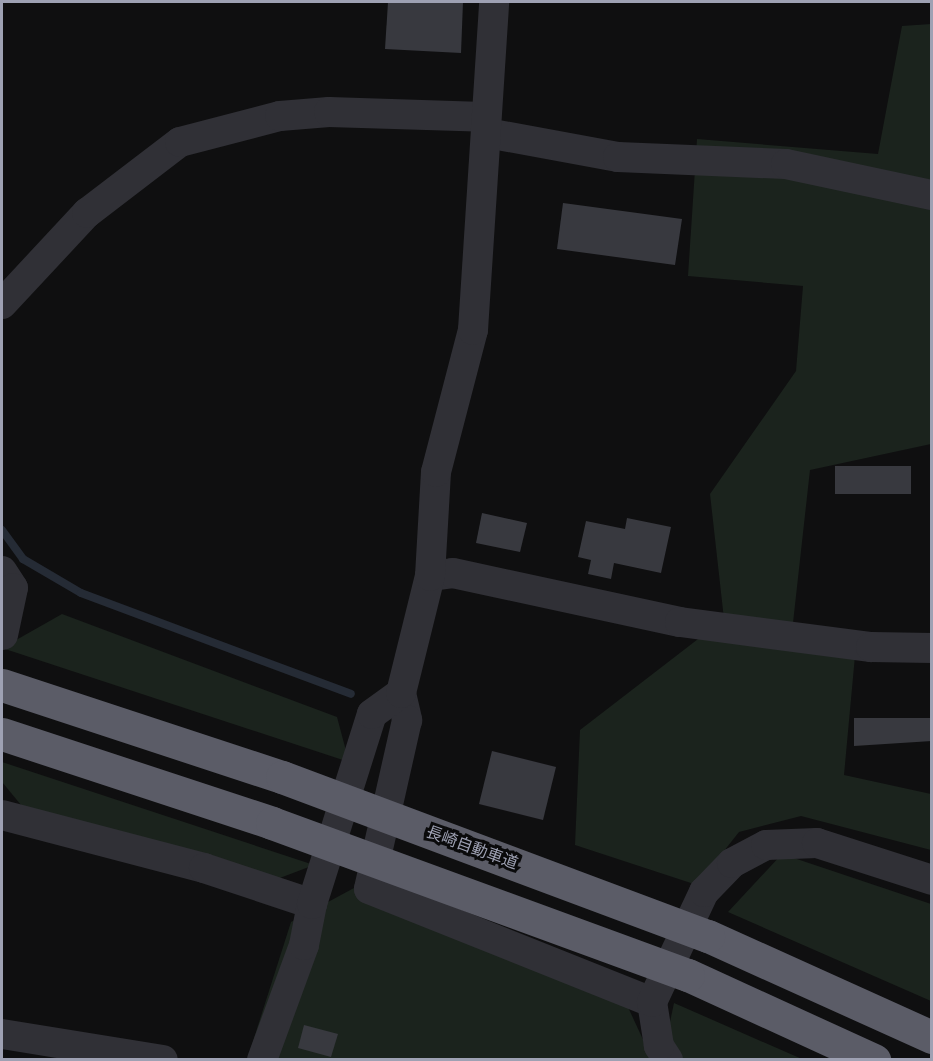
<!DOCTYPE html>
<meta charset="utf-8">
<style>
body{margin:0}
#map{position:relative;width:933px;height:1061px;overflow:hidden;background:#0f0f10;font-family:Arial,"Noto Sans JP",sans-serif}
div>[style]{position:absolute}
.green>*{inset:0;background:#1b231d}
.stream>*{height:8px;margin:-4px;padding:0 4px;transform-origin:4px;border-radius:4px;background:#252b35}
.building>*{inset:0;background:#38393f}
.minor>*{height:30px;margin:-15px;padding:0 15px;transform-origin:15px;border-radius:15px;background:#303036}
.highway>*{height:33px;margin:-16.5px;padding:0 16.5px;transform-origin:16.5px;border-radius:16.5px;background:#5b5c67}
.highway-bridge>*{height:33px;margin:-16.5px;padding:0 16.5px;transform-origin:16.5px;border-radius:16.5px;background:#5b5c67}
span{translate:-50% -50%;white-space:nowrap;text-align:center;line-height:1.15;-webkit-text-stroke:6px #0a0a0b;paint-order:stroke}
.street-label{font-size:16px;color:#9ea1b3}
.frame{position:absolute;inset:0;border:3px solid #9ea1b3;pointer-events:none}
</style>
<div id="map">
<div class="green">
<div style="clip-path:polygon(931px 24px,931px 444px,810px 470px,792px 632px,856px 645px,844px 775px,931px 794px,931px 850px,801px 816px,739px 832px,697px 885px,575px 845px,580px 730px,724px 619px,710px 494px,796px 371px,803px 286px,688px 276px,697px 139px,878px 154px,902px 26px)"></div>
<div style="clip-path:polygon(62px 614px,337px 717px,349px 762px,2px 648px)"></div>
<div style="clip-path:polygon(2px 762px,314px 865px,272px 881px,26px 811px,2px 782px)"></div>
<div style="clip-path:polygon(782px 854px,931px 904px,931px 1001px,728px 912px)"></div>
<div style="clip-path:polygon(354px 888px,627px 1005px,652px 1059px,247px 1060px,291px 922px)"></div>
<div style="clip-path:polygon(674px 1003px,802px 1059px,662px 1060px)"></div>
</div>
<div class="stream">
<div style="left:2px;top:530px;width:36px;rotate:54deg"></div>
<div style="left:23px;top:559px;width:67px;rotate:30.4deg"></div>
<div style="left:81px;top:593px;width:288px;rotate:20.5deg"></div>
</div>
<div class="building">
<div style="clip-path:polygon(388px 2px,463px 2px,461px 53px,385px 49px)"></div>
<div style="clip-path:polygon(563px 203px,682px 219px,675px 265px,557px 249px)"></div>
<div style="clip-path:polygon(835px 466px,911px 466px,911px 494px,835px 494px)"></div>
<div style="clip-path:polygon(482px 513px,527px 523px,520px 552px,476px 543px)"></div>
<div style="clip-path:polygon(627px 518px,671px 527px,661px 573px,614px 563px,611px 579px,588px 574px,591px 560px,578px 557px,586px 521px,625px 529px)"></div>
<div style="clip-path:polygon(854px 718px,932px 718px,932px 741px,854px 746px)"></div>
<div style="clip-path:polygon(492px 751px,556px 767px,543px 820px,479px 804px)"></div>
<div style="clip-path:polygon(304px 1025px,338px 1034px,331px 1057px,298px 1048px)"></div>
</div>
<div class="minor">
<div style="left:487px;top:133px;width:133px;rotate:10.4deg"></div>
<div style="left:618px;top:157px;width:168px;rotate:2.4deg"></div>
<div style="left:786px;top:164px;width:149px;rotate:12deg"></div>
<div style="left:2px;top:304px;width:125px;rotate:-47deg"></div>
<div style="left:87px;top:213px;width:117px;rotate:-37.4deg"></div>
<div style="left:180px;top:142px;width:103px;rotate:-14.6deg"></div>
<div style="left:280px;top:116px;width:49px;rotate:-4.7deg"></div>
<div style="left:329px;top:112px;width:155px;rotate:1.8deg"></div>
<div style="left:2px;top:571px;width:20px;rotate:57deg"></div>
<div style="left:13px;top:588px;width:48px;rotate:102deg"></div>
<div style="left:430px;top:576px;width:23px;rotate:-7deg"></div>
<div style="left:453px;top:573px;width:232px;rotate:12.2deg"></div>
<div style="left:680px;top:622px;width:193px;rotate:7.5deg"></div>
<div style="left:871px;top:647px;width:61px;rotate:0.9deg"></div>
<div style="left:401px;top:693px;width:28px;rotate:77deg"></div>
<div style="left:407px;top:720px;width:173px;rotate:102.7deg"></div>
<div style="left:369px;top:889px;width:305px;rotate:21.8deg"></div>
<div style="left:2px;top:815px;width:209px;rotate:14.7deg"></div>
<div style="left:204px;top:868px;width:114px;rotate:18.4deg"></div>
<div style="left:2px;top:1034px;width:163px;rotate:9.2deg"></div>
<div style="left:262px;top:1060px;width:122px;rotate:-69.9deg"></div>
<div style="left:304px;top:945px;width:42px;rotate:-79deg"></div>
<div style="left:312px;top:904px;width:199px;rotate:-72.5deg"></div>
<div style="left:372px;top:714px;width:36px;rotate:-36deg"></div>
<div style="left:401px;top:693px;width:121px;rotate:-76.1deg"></div>
<div style="left:430px;top:576px;width:104px;rotate:-86.7deg"></div>
<div style="left:436px;top:472px;width:147px;rotate:-75.4deg"></div>
<div style="left:473px;top:330px;width:329px;rotate:-86.3deg"></div>
<div style="left:668px;top:1060px;width:17px;rotate:-123deg"></div>
<div style="left:659px;top:1046px;width:45px;rotate:-99deg"></div>
<div style="left:652px;top:1002px;width:122px;rotate:-64.7deg"></div>
<div style="left:704px;top:892px;width:40px;rotate:-46deg"></div>
<div style="left:732px;top:863px;width:38px;rotate:-28deg"></div>
<div style="left:766px;top:845px;width:51px;rotate:-2.2deg"></div>
<div style="left:817px;top:843px;width:121px;rotate:17.8deg"></div>
</div>
<div class="highway">
<div style="left:2px;top:685px;width:295px;rotate:18.2deg"></div>
<div style="left:2px;top:734px;width:284px;rotate:18.2deg"></div>
<div style="left:708px;top:936px;width:246px;rotate:24.3deg"></div>
<div style="left:688px;top:975px;width:205px;rotate:24.6deg"></div>
</div>
<div class="highway-bridge">
<div style="left:282px;top:777px;width:455px;rotate:20.5deg"></div>
<div style="left:272px;top:823px;width:443px;rotate:20.1deg"></div>
</div>
<div class="street-label">
<span style="left:472px;top:848px;rotate:20deg">長崎自動車道</span>
</div>
<div class="frame"></div>
</div>
